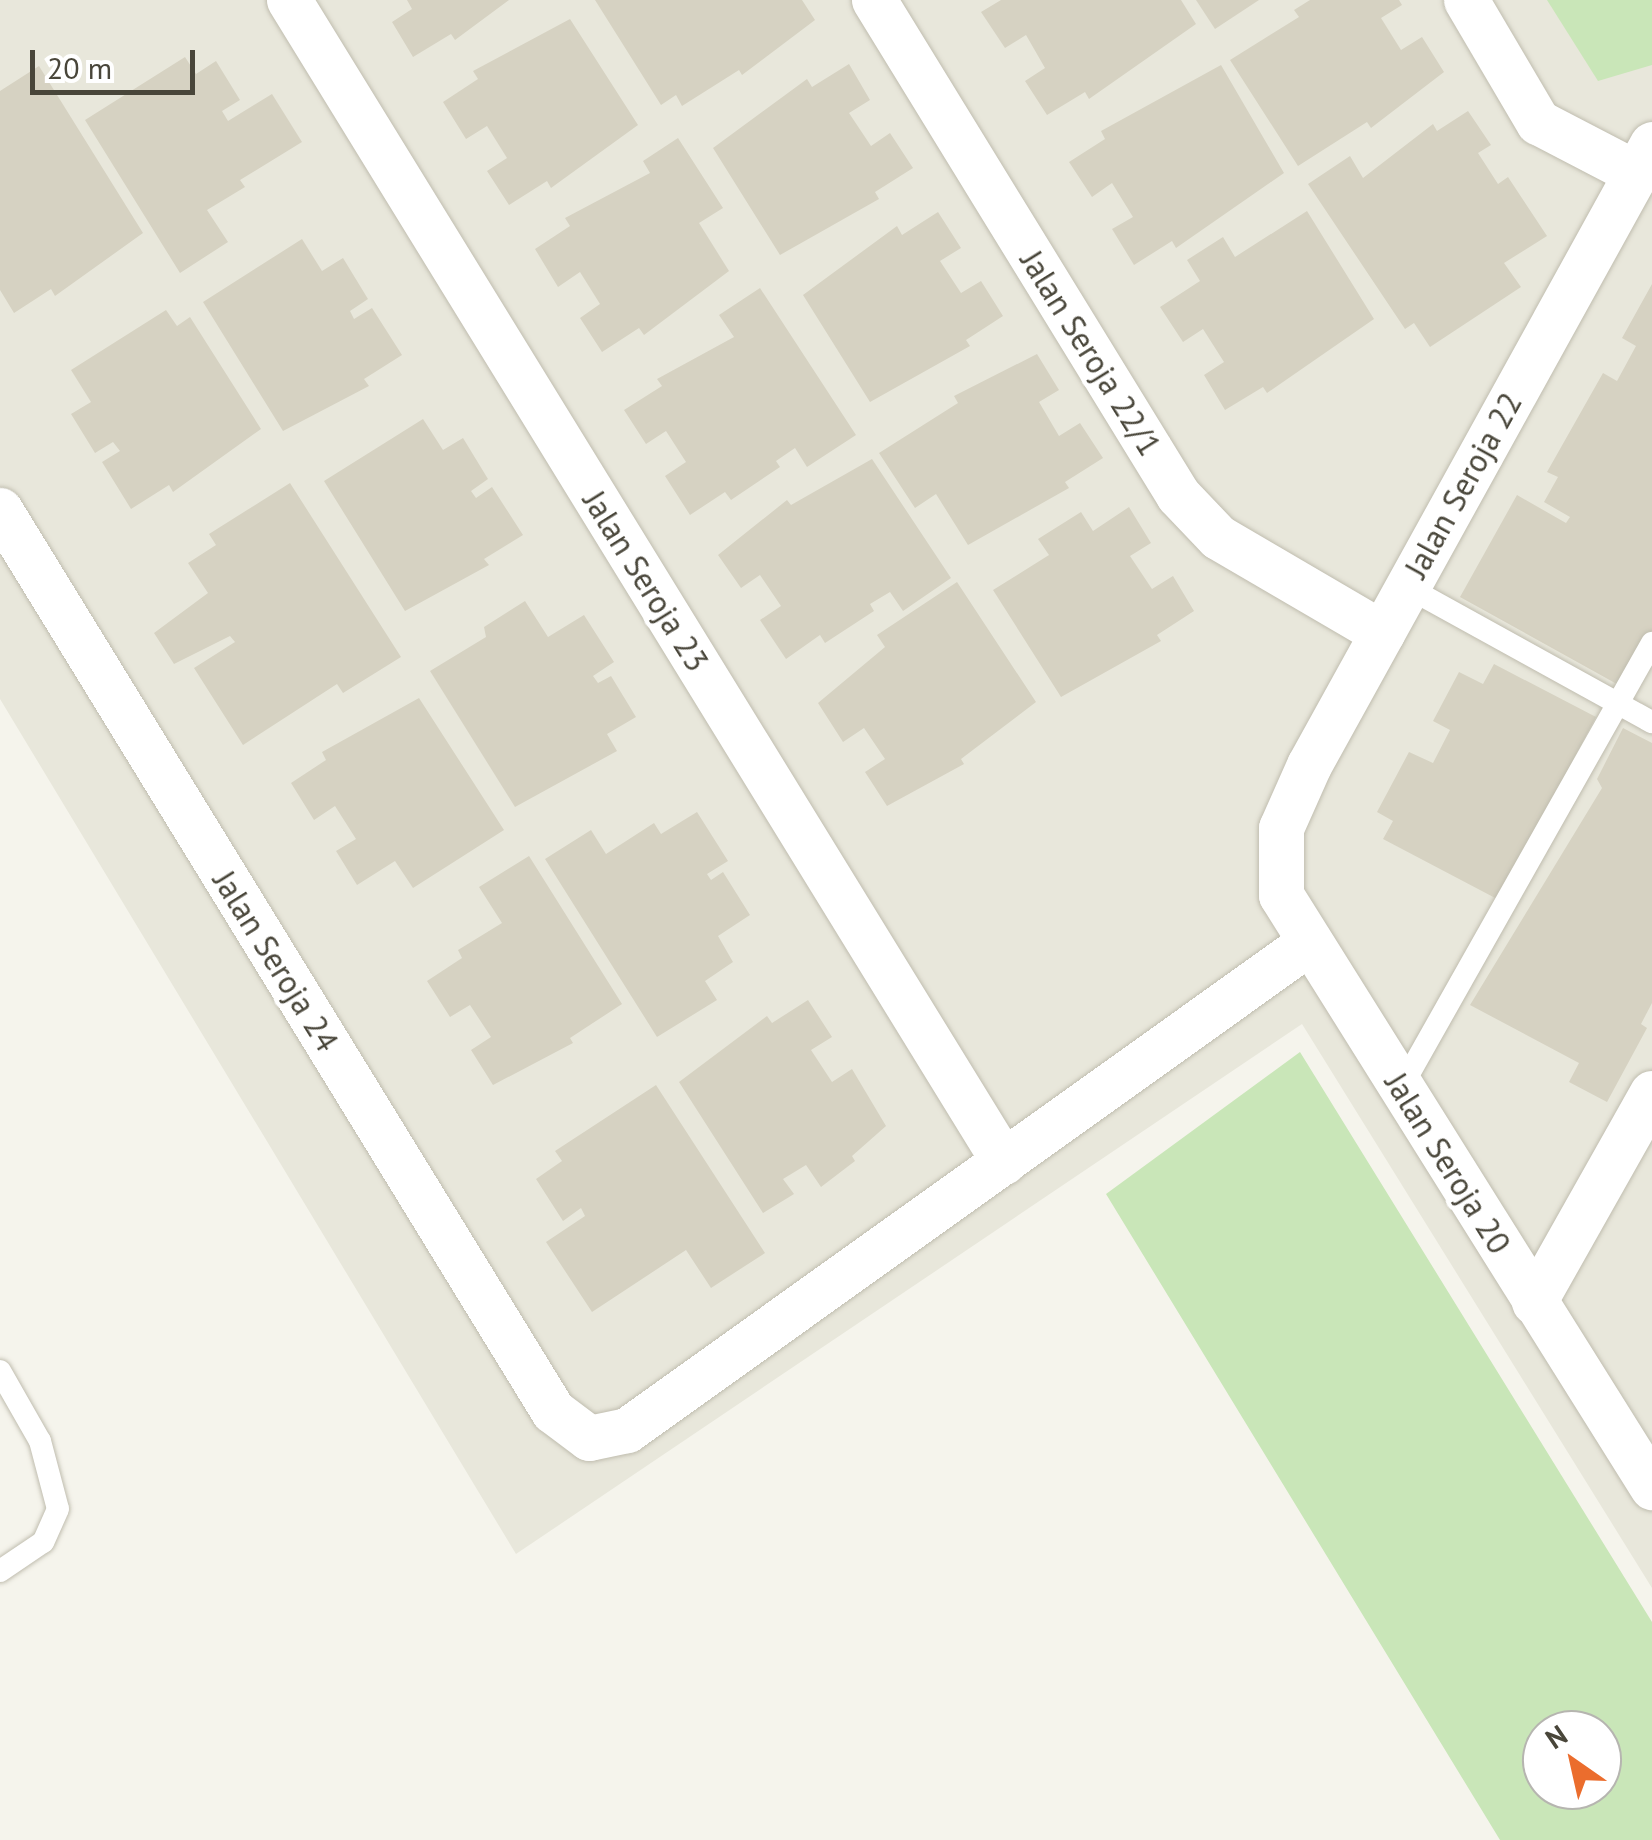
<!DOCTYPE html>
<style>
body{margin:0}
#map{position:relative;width:1652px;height:1840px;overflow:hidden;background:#f5f4ec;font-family:"PT Sans",sans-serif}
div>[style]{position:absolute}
.residential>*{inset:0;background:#e8e7db}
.green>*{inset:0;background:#c9e6b8}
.building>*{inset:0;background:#d6d2c2}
.roads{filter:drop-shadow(0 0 2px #c0bdaf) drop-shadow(0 0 2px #c0bdaf)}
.lane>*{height:22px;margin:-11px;padding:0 11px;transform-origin:11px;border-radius:11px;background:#fff}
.street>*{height:45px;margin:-22.5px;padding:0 22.5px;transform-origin:22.5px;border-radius:22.5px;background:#fff}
span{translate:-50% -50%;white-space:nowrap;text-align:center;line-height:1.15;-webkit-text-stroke:9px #fff;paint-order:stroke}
.street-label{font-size:32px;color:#49463a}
.north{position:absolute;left:1522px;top:1710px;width:100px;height:100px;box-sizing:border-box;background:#fff;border:2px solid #b6b5b0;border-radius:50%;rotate:326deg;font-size:28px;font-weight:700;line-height:40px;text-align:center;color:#49463a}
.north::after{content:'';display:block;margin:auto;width:35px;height:45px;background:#eb6d2d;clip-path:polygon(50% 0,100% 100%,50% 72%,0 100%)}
.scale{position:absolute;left:30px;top:50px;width:165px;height:45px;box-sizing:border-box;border:5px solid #49463a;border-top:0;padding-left:12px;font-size:30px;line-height:35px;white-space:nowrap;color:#49463a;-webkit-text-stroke:8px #fff;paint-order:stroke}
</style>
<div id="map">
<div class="residential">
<div style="clip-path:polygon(0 0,1652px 0,1652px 1588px,1302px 1024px,516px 1554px,0 699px)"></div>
</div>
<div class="green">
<div style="clip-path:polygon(1547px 0,1652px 0,1652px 65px,1598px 81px)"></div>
<div style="clip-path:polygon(evenodd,1300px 1052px,1652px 1622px,1652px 1840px,1500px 1840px,1106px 1194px,1300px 1052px,1602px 1730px,1602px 1790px,1542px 1790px,1542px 1730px,1602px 1730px)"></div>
</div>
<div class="building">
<div style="clip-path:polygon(407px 0,509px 0,455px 40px,451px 34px,413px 57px,392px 22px,412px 9px)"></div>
<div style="clip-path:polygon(595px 0,802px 0,815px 20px,742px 75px,739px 70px,682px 106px,676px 95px,661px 105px)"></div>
<div style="clip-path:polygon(1001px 0,1181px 0,1196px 24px,1089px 99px,1085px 92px,1047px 115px,1025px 81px,1045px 68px,1026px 35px,1005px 48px,981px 12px)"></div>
<div style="clip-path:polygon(1196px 0,1259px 0,1215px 29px)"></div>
<div style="clip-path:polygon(1310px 0,1399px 0,1402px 5px,1381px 18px,1401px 50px,1422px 37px,1444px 72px,1371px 128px,1367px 122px,1298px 166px,1230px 60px,1299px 17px,1294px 10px)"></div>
<div style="clip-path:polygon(570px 19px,638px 125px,551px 188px,547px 181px,509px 205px,487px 171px,507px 158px,487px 126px,466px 139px,443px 102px,478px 79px,473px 71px)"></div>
<div style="clip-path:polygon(185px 57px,196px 74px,216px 61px,240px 100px,222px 111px,228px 121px,272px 94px,302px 142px,240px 180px,245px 187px,207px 210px,228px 242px,180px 273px,85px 120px)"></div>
<div style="clip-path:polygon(849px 64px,870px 100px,849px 113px,871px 146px,890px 133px,913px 168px,875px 192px,879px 199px,780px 255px,713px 148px,807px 79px,812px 87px)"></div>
<div style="clip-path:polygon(1221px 65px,1284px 173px,1176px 248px,1172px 241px,1134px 265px,1112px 229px,1133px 217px,1112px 183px,1092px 197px,1069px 162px,1105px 139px,1101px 131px)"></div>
<div style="clip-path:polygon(39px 66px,143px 233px,55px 296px,51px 289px,14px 313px,0 290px,0 91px)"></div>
<div style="clip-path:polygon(1468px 111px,1491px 145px,1478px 153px,1498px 184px,1508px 177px,1547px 236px,1504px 263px,1521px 287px,1430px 347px,1414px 323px,1405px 329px,1308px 184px,1350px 156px,1363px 178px,1433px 124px,1437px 131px)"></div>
<div style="clip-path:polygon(678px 138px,723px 208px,699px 223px,729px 271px,644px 335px,639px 328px,602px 352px,580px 318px,600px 304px,580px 272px,558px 287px,535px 249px,570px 226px,565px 218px,650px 173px,643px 161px)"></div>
<div style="clip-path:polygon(1307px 211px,1374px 319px,1267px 393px,1263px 387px,1225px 410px,1204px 375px,1224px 362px,1203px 329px,1183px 342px,1160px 307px,1200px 281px,1187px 260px,1223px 237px,1235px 257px)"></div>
<div style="clip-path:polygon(938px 212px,961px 248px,940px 261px,961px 293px,981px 281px,1003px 316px,966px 340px,970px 346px,870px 402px,803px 295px,897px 226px,902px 235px)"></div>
<div style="clip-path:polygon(302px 239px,322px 271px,343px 258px,368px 299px,350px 311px,354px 319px,372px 308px,402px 355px,364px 379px,369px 386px,283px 431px,203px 302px)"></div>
<div style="clip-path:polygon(1652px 284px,1652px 639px,1624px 688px,1460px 597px,1517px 495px,1566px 523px,1570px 517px,1544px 502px,1558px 477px,1547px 472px,1603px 373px,1617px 381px,1636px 346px,1622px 338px)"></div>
<div style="clip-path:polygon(760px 288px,856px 435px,807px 467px,795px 448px,776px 461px,780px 467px,731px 500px,725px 492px,690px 515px,665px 476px,686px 462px,666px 431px,646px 444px,624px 410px,662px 386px,657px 379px,734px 337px,719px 315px)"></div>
<div style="clip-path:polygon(166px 310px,177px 326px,190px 317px,261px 429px,173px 492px,169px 485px,131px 509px,102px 462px,120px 451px,113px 442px,95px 453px,71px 414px,91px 402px,71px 370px)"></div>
<div style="clip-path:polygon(1037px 354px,1059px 390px,1039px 402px,1059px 436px,1080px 423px,1103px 458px,1065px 482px,1069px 488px,968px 545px,936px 494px,915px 508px,879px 453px,958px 403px,954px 396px)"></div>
<div style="clip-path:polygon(423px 419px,443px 450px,463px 438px,488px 479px,471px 491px,476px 498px,492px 487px,523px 535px,484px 559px,489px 565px,405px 611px,324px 481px)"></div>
<div style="clip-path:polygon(872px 459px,951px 578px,903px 611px,890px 592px,870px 604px,874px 611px,825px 643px,820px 635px,786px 659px,760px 620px,781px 606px,760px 575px,741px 588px,718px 555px,787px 500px,791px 505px)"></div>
<div style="clip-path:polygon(290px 483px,401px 657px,343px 693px,337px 684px,243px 745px,194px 668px,235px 642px,230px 636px,174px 664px,154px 633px,208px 593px,188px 563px,216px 545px,209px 534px)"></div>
<div style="clip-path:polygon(1129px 507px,1151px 543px,1130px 556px,1152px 589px,1173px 576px,1194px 611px,1157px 635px,1161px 641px,1061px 697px,993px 590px,1049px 555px,1038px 539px,1081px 512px,1093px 531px)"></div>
<div style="clip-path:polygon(957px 582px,1036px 702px,961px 759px,964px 764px,887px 806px,865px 772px,885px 759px,864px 728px,843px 742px,818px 703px,885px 647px,877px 635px)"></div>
<div style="clip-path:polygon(525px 601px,548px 637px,584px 615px,614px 662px,593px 676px,598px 683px,611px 676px,636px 717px,607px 734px,617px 751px,515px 807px,430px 671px,486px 637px,484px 627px)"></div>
<div style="clip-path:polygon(1494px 664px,1596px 717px,1499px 900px,1383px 839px,1393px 821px,1377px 812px,1409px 752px,1433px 763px,1450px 730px,1433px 721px,1459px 672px,1483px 684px)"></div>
<div style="clip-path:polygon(419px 698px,504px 830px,413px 888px,395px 861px,357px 885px,336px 851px,356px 839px,335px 806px,314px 820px,291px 783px,326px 760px,322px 752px)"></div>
<div style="clip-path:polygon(1623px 728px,1652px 743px,1652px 1003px,1641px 1024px,1647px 1028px,1607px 1102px,1569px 1082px,1579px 1063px,1470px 1005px,1602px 788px,1597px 779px)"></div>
<div style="clip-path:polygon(697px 812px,728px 861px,707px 874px,711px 880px,723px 872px,750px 915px,718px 936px,733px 962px,705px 981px,717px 1000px,657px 1037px,545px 859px,591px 830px,606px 854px,654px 823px,661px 834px)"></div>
<div style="clip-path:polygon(529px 856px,622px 1004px,570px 1038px,573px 1043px,493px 1085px,471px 1050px,491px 1037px,470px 1005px,450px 1017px,427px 981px,462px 958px,458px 950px,502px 923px,479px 887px)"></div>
<div style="clip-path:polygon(808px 1000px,832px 1037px,811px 1050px,832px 1082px,852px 1069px,886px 1126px,852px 1156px,855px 1161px,821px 1187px,806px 1165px,783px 1179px,794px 1194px,763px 1213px,679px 1082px,767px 1016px,772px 1023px)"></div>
<div style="clip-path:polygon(656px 1085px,765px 1253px,711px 1288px,686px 1250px,592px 1312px,546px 1242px,585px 1216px,581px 1208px,563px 1221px,536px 1179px,562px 1161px,555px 1151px)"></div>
</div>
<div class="roads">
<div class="lane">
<div style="left:1407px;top:587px;width:280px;rotate:28.9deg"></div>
<div style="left:1401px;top:1088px;width:511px;rotate:-60.58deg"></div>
<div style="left:0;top:1371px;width:81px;rotate:60.3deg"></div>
<div style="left:40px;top:1441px;width:70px;rotate:75.2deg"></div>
<div style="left:58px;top:1509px;width:36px;rotate:114deg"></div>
<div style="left:43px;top:1542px;width:52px;rotate:146deg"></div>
</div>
<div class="street">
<div style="left:289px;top:0;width:1364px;rotate:58.4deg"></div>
<div style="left:874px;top:0;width:581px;rotate:58.44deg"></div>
<div style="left:1178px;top:495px;width:58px;rotate:46.4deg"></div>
<div style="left:1218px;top:537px;width:190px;rotate:30.3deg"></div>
<div style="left:1466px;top:0;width:142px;rotate:59.5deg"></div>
<div style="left:1538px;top:122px;width:110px;rotate:27.5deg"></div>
<div style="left:1652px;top:144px;width:709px;rotate:118.91deg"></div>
<div style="left:1309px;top:765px;width:69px;rotate:114deg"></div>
<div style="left:1281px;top:828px;width:67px;rotate:90deg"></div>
<div style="left:1281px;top:895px;width:699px;rotate:57.93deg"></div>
<div style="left:0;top:510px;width:1057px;rotate:58.46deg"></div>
<div style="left:553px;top:1411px;width:45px;rotate:36.9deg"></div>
<div style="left:589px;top:1438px;width:39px;rotate:-12deg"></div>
<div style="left:627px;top:1430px;width:839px;rotate:-35.55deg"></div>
<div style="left:1534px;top:1302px;width:240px;rotate:-60.6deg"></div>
</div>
</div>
<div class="street-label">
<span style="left:1091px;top:353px;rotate:58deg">Jalan Seroja 22/1</span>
<span style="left:1463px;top:485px;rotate:-61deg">Jalan Seroja 22</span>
<span style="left:646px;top:581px;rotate:58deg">Jalan Seroja 23</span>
<span style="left:276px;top:961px;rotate:58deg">Jalan Seroja 24</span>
<span style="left:1448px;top:1163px;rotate:58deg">Jalan Seroja 20</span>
</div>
<div class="north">N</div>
<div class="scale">20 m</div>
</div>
